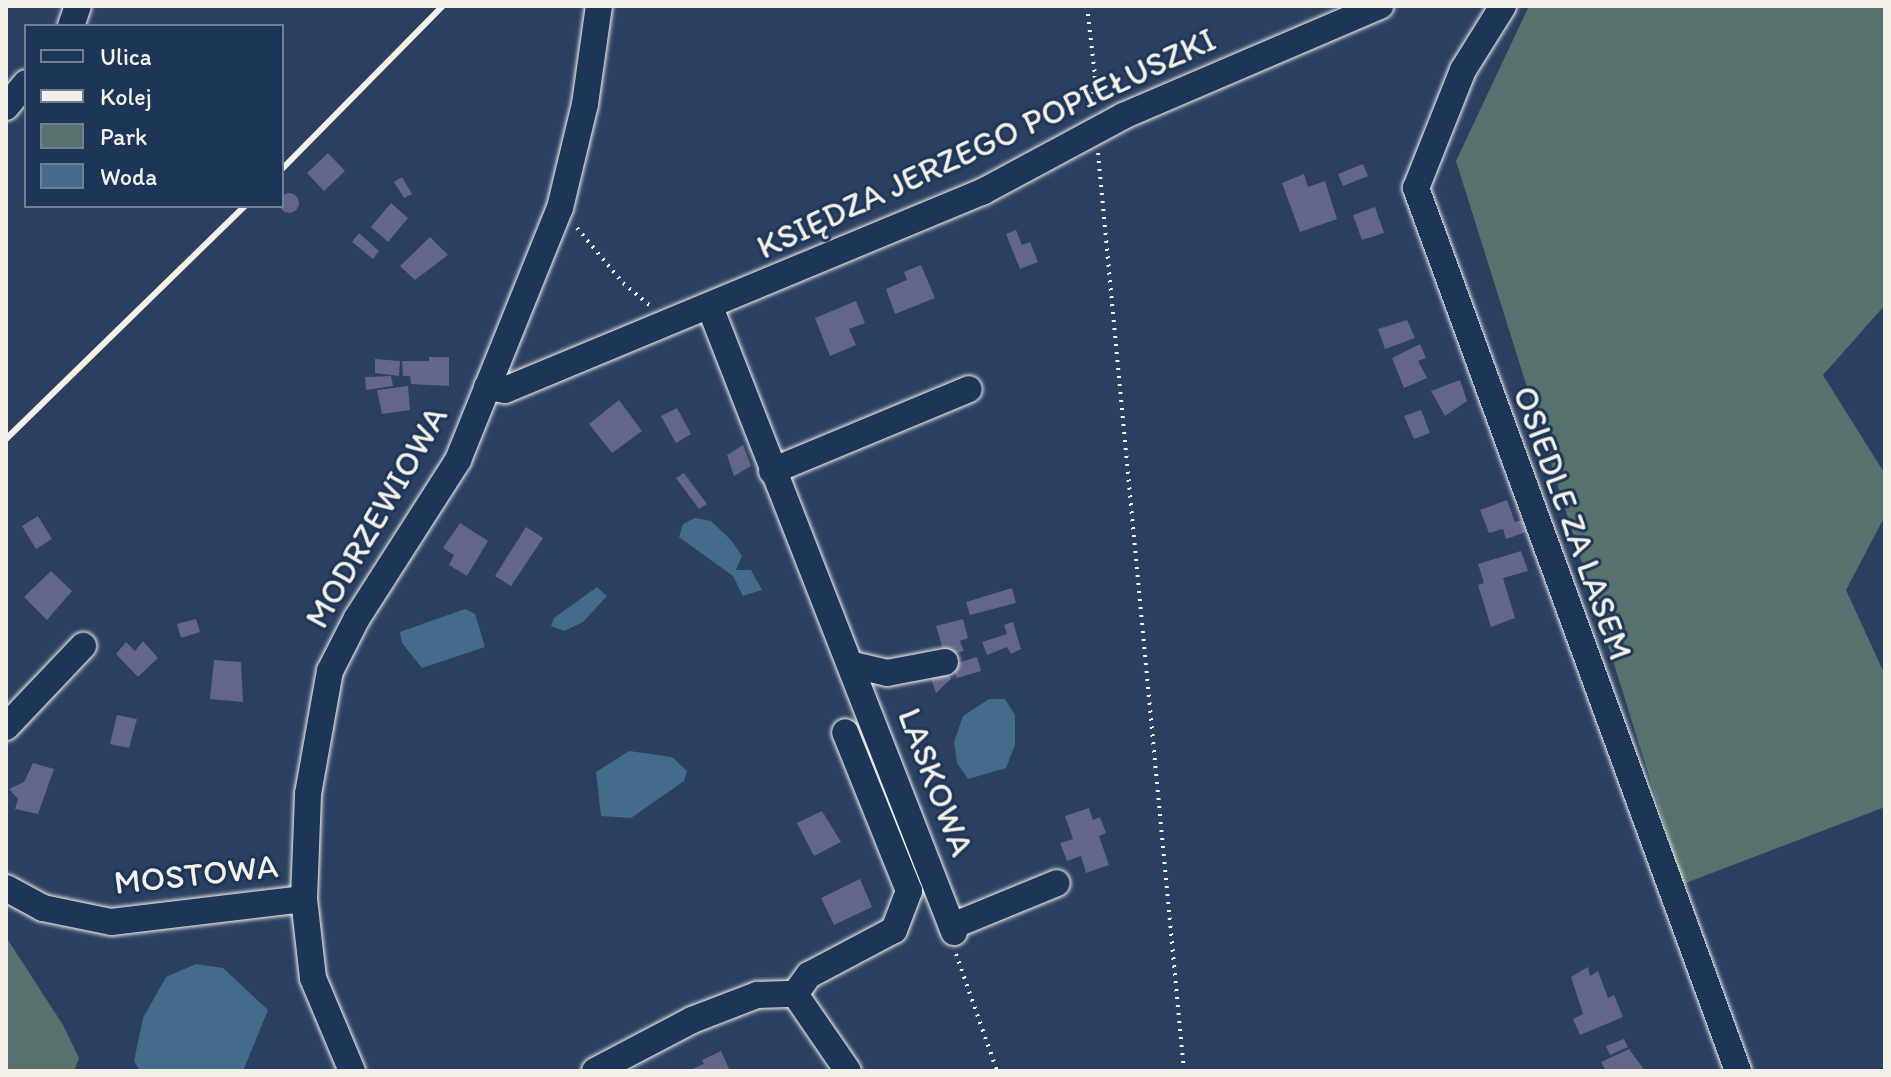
<!DOCTYPE html>
<meta charset="utf-8">
<style>
body{margin:0}
#map{position:relative;width:1891px;height:1077px;overflow:hidden;background:#2b3f61;font-family:Itim,sans-serif}
div>[style]{position:absolute}
.green>*{inset:0;background:#57726e}
.water>*{inset:0;background:#426c89}
.building>*{inset:0;background:#636589}
.round{border-radius:50%}
.path>*{height:4px;margin-top:-2px;transform-origin:0;background:repeating-linear-gradient(90deg,#f4f1e8 0 2px,transparent 0 8px)}
.roads{filter:drop-shadow(0 0 2px #f4f1e8) drop-shadow(0 0 2px #f4f1e8)}
.minor>*{height:26px;margin:-13px;padding:0 13px;transform-origin:13px;border-radius:13px;background:#1d3557}
.rail>*{height:6px;margin:-3px;padding:0 3px;transform-origin:3px;border-radius:3px;background:#f4f1e8}
span{translate:-50% -50%;white-space:nowrap;text-align:center;line-height:1.15;-webkit-text-stroke:6px #1d3557;paint-order:stroke}
.street-label{font-size:34px;color:#f4f1e8}
.frame{position:absolute;inset:0;border:8px solid #f4f1e8;pointer-events:none}
.legend{position:absolute;left:24px;top:24px;width:260px;height:184px;box-sizing:border-box;background:#1d3557;border:2px solid #738091;margin:0;padding:10px 14px;list-style:none;font-size:24px;color:#f4f1e8}
.legend li{display:flex;align-items:center;gap:16px;height:40px}
.legend b{width:40px;border:2px solid #738091}
</style>
<div id="map">
<div class="green">
<div style="clip-path:polygon(1529px 6px,1885px 6px,1885px 305px,1823px 375px,1885px 474px,1885px 516px,1846px 590px,1885px 675px,1885px 807px,1683px 884px,1456px 161px)"></div>
<div style="clip-path:polygon(6px 937px,63px 1025px,79px 1058px,74px 1071px,6px 1071px)"></div>
</div>
<div class="water">
<div style="clip-path:polygon(695px 518px,711px 521px,731px 540px,742px 556px,736px 570px,751px 570px,762px 590px,743px 596px,733px 576px,679px 537px,683px 524px)"></div>
<div style="clip-path:polygon(597px 587px,607px 596px,583px 622px,564px 631px,551px 626px,554px 618px)"></div>
<div style="clip-path:polygon(465px 609px,475px 614px,485px 647px,422px 668px,402px 643px,400px 632px)"></div>
<div style="clip-path:polygon(989px 699px,1005px 699px,1015px 715px,1015px 745px,1006px 768px,968px 779px,957px 763px,954px 742px,963px 716px)"></div>
<div style="clip-path:polygon(629px 751px,672px 757px,687px 771px,684px 781px,631px 818px,601px 816px,596px 772px)"></div>
<div style="clip-path:polygon(196px 964px,223px 968px,268px 1010px,243px 1071px,140px 1071px,134px 1061px,143px 1018px,166px 977px)"></div>
</div>
<div class="building">
<div style="clip-path:polygon(328px 153px,345px 171px,324px 191px,307px 173px)"></div>
<div style="clip-path:polygon(1363px 164px,1368px 176px,1343px 186px,1338px 174px)"></div>
<div style="clip-path:polygon(1304px 174px,1308px 187px,1325px 181px,1337px 219px,1300px 232px,1282px 183px)"></div>
<div style="clip-path:polygon(402px 177px,412px 194px,404px 198px,394px 182px)"></div>
<div class="round" style="left:279px;top:193px;width:20px;height:20px"></div>
<div style="clip-path:polygon(391px 203px,408px 218px,388px 242px,371px 227px)"></div>
<div style="clip-path:polygon(1375px 207px,1384px 233px,1362px 240px,1353px 215px)"></div>
<div style="clip-path:polygon(1016px 230px,1022px 245px,1030px 242px,1038px 262px,1020px 269px,1006px 234px)"></div>
<div style="clip-path:polygon(359px 233px,379px 251px,373px 259px,352px 242px)"></div>
<div style="clip-path:polygon(430px 237px,448px 255px,415px 280px,400px 266px)"></div>
<div style="clip-path:polygon(921px 265px,935px 298px,895px 314px,886px 289px,907px 280px,904px 272px)"></div>
<div style="clip-path:polygon(856px 301px,865px 323px,849px 329px,856px 345px,830px 356px,815px 318px)"></div>
<div style="clip-path:polygon(1407px 320px,1415px 338px,1385px 349px,1378px 329px)"></div>
<div style="clip-path:polygon(1420px 344px,1426px 358px,1418px 361px,1427px 378px,1404px 388px,1392px 358px)"></div>
<div style="clip-path:polygon(429px 357px,449px 357px,449px 386px,411px 384px,410px 376px,403px 376px,402px 361px,429px 361px)"></div>
<div style="clip-path:polygon(375px 359px,400px 361px,399px 376px,375px 373px)"></div>
<div style="clip-path:polygon(391px 376px,393px 386px,366px 390px,365px 377px)"></div>
<div style="clip-path:polygon(1460px 380px,1467px 401px,1445px 416px,1431px 391px)"></div>
<div style="clip-path:polygon(408px 386px,410px 410px,382px 414px,377px 390px)"></div>
<div style="clip-path:polygon(619px 400px,642px 431px,612px 453px,589px 424px)"></div>
<div style="clip-path:polygon(677px 408px,691px 434px,676px 443px,661px 416px)"></div>
<div style="clip-path:polygon(1421px 410px,1430px 433px,1414px 439px,1404px 416px)"></div>
<div style="clip-path:polygon(743px 445px,751px 466px,734px 476px,727px 455px)"></div>
<div style="clip-path:polygon(684px 473px,707px 504px,699px 509px,676px 478px)"></div>
<div style="clip-path:polygon(1507px 500px,1515px 522px,1522px 520px,1526px 532px,1506px 539px,1503px 529px,1489px 533px,1480px 510px)"></div>
<div style="clip-path:polygon(38px 516px,52px 539px,36px 549px,22px 526px)"></div>
<div style="clip-path:polygon(460px 523px,488px 541px,467px 576px,449px 565px,454px 555px,443px 548px)"></div>
<div style="clip-path:polygon(526px 527px,543px 538px,511px 586px,495px 576px)"></div>
<div style="clip-path:polygon(1521px 551px,1528px 571px,1503px 578px,1515px 618px,1491px 627px,1478px 585px,1484px 583px,1478px 564px)"></div>
<div style="clip-path:polygon(51px 571px,72px 591px,47px 620px,24px 597px)"></div>
<div style="clip-path:polygon(1012px 588px,1016px 603px,970px 615px,966px 602px)"></div>
<div style="clip-path:polygon(196px 619px,200px 632px,181px 638px,177px 624px)"></div>
<div style="clip-path:polygon(963px 619px,968px 638px,960px 641px,964px 651px,945px 656px,936px 626px)"></div>
<div style="clip-path:polygon(1013px 622px,1021px 649px,1011px 654px,1007px 647px,987px 655px,982px 642px,1007px 634px,1004px 625px)"></div>
<div style="clip-path:polygon(143px 641px,158px 658px,138px 677px,116px 654px,126px 642px,135px 651px)"></div>
<div style="clip-path:polygon(977px 657px,981px 671px,957px 678px,953px 669px,948px 672px,951px 679px,936px 693px,931px 678px,935px 670px)"></div>
<div style="clip-path:polygon(214px 660px,241px 662px,243px 702px,210px 699px)"></div>
<div style="clip-path:polygon(117px 715px,137px 719px,129px 748px,110px 744px)"></div>
<div style="clip-path:polygon(33px 763px,54px 769px,38px 814px,15px 809px,18px 799px,9px 789px,24px 782px)"></div>
<div style="clip-path:polygon(1089px 808px,1093px 820px,1100px 817px,1106px 833px,1099px 836px,1109px 865px,1086px 873px,1081px 856px,1067px 861px,1060px 843px,1073px 839px,1065px 816px)"></div>
<div style="clip-path:polygon(822px 811px,841px 842px,814px 856px,797px 823px)"></div>
<div style="clip-path:polygon(860px 879px,872px 907px,834px 925px,821px 898px)"></div>
<div style="clip-path:polygon(1588px 967px,1590px 976px,1598px 971px,1608px 998px,1614px 995px,1623px 1017px,1580px 1035px,1573px 1019px,1583px 1014px,1571px 977px)"></div>
<div style="clip-path:polygon(1624px 1039px,1628px 1047px,1610px 1055px,1606px 1046px)"></div>
<div style="clip-path:polygon(1629px 1049px,1645px 1071px,1606px 1071px,1601px 1062px)"></div>
<div style="clip-path:polygon(721px 1051px,730px 1071px,688px 1071px,704px 1064px,702px 1060px)"></div>
</div>
<div class="path">
<div style="left:1087px;top:6px;width:70px;rotate:83.5deg"></div>
<div style="left:1095px;top:76px;width:33px;rotate:99deg"></div>
<div style="left:1098px;top:153px;width:922px;rotate:84.65deg"></div>
<div style="left:577px;top:228px;width:72px;rotate:50.1deg"></div>
<div style="left:623px;top:283px;width:35px;rotate:40deg"></div>
<div style="left:956px;top:954px;width:124px;rotate:70.7deg"></div>
</div>
<div class="roads">
<div class="minor">
<div style="left:1503px;top:6px;width:75px;rotate:122deg"></div>
<div style="left:1463px;top:70px;width:127px;rotate:111.7deg"></div>
<div style="left:1416px;top:188px;width:940px;rotate:69.96deg"></div>
<div style="left:71px;top:26px;width:21px;rotate:-71deg"></div>
<div style="left:6px;top:107px;width:31px;rotate:-50deg"></div>
<div style="left:710px;top:307px;width:671px;rotate:68.67deg"></div>
<div style="left:487px;top:387px;width:18px;rotate:9deg"></div>
<div style="left:505px;top:390px;width:519px;rotate:-22.56deg"></div>
<div style="left:984px;top:191px;width:158px;rotate:-28.3deg"></div>
<div style="left:1123px;top:116px;width:280px;rotate:-23.2deg"></div>
<div style="left:772px;top:471px;width:213px;rotate:-22.6deg"></div>
<div style="left:853px;top:665px;width:35px;rotate:13deg"></div>
<div style="left:887px;top:673px;width:59px;rotate:-10.7deg"></div>
<div style="left:6px;top:727px;width:112px;rotate:-46.5deg"></div>
<div style="left:6px;top:888px;width:42px;rotate:28.4deg"></div>
<div style="left:43px;top:908px;width:69px;rotate:11.6deg"></div>
<div style="left:111px;top:922px;width:194px;rotate:-6.8deg"></div>
<div style="left:952px;top:926px;width:113px;rotate:-22.3deg"></div>
<div style="left:795px;top:994px;width:24px;rotate:-54deg"></div>
<div style="left:809px;top:975px;width:96px;rotate:-27.9deg"></div>
<div style="left:894px;top:930px;width:42px;rotate:-69deg"></div>
<div style="left:909px;top:891px;width:171px;rotate:-111.9deg"></div>
<div style="left:352px;top:1071px;width:101px;rotate:-112.8deg"></div>
<div style="left:313px;top:978px;width:80px;rotate:-96.5deg"></div>
<div style="left:304px;top:899px;width:105px;rotate:-87.8deg"></div>
<div style="left:308px;top:794px;width:125px;rotate:-79.9deg"></div>
<div style="left:330px;top:671px;width:59px;rotate:-63deg"></div>
<div style="left:357px;top:618px;width:188px;rotate:-57.4deg"></div>
<div style="left:458px;top:460px;width:272px;rotate:-68deg"></div>
<div style="left:560px;top:208px;width:107px;rotate:-76.5deg"></div>
<div style="left:585px;top:104px;width:99px;rotate:-81.9deg"></div>
<div style="left:595px;top:1071px;width:110px;rotate:-27.7deg"></div>
<div style="left:692px;top:1020px;width:70px;rotate:-21deg"></div>
<div style="left:757px;top:995px;width:38px;rotate:-2deg"></div>
<div style="left:795px;top:994px;width:93px;rotate:55.5deg"></div>
</div>
</div>
<div class="rail">
<div style="left:282px;top:169px;width:229px;rotate:-45.4deg"></div>
<div style="left:6px;top:439px;width:334px;rotate:-44.3deg"></div>
</div>
<div class="street-label">
<span style="left:986px;top:143px;rotate:-25deg">KSIĘDZA JERZEGO POPIEŁUSZKI</span>
<span style="left:376px;top:517px;rotate:-60deg">MODRZEWIOWA</span>
<span style="left:1573px;top:523px;rotate:70deg">OSIEDLE ZA LASEM</span>
<span style="left:936px;top:782px;rotate:69deg">LASKOWA</span>
<span style="left:196px;top:874px;rotate:-6deg">MOSTOWA</span>
</div>
<div class="frame"></div>
<ul class="legend">
<li><b style="height:10px;background:#1d3557"></b>Ulica</li>
<li><b style="height:10px;background:#f4f1e8"></b>Kolej</li>
<li><b style="height:22px;background:#57726e"></b>Park</li>
<li><b style="height:22px;background:#426c89"></b>Woda</li>
</ul>
</div>
